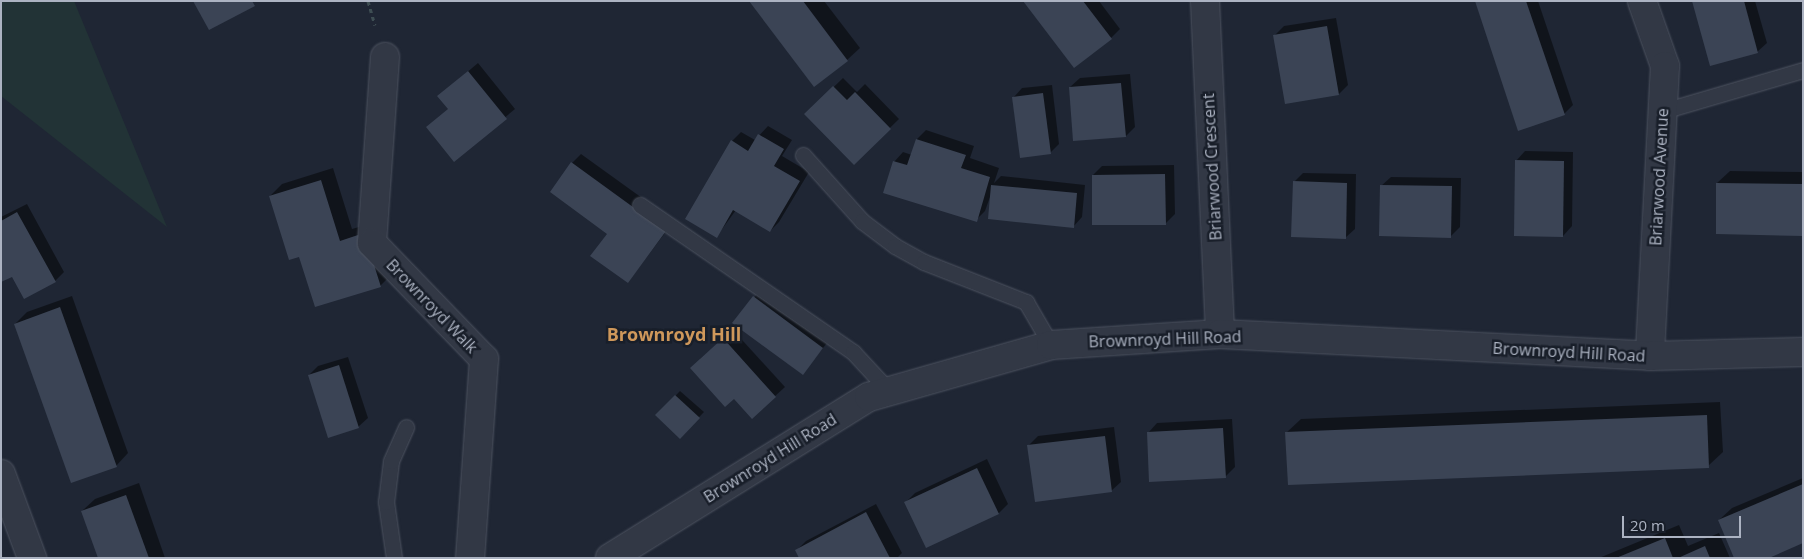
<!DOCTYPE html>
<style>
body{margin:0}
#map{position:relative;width:1804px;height:559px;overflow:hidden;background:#1f2634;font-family:"Open Sans",sans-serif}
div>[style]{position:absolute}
.green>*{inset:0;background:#223336}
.shadow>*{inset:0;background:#0007}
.building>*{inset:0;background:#3b4455}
.path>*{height:3px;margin-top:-1.5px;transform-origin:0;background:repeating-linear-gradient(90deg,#3e4e53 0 4px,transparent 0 8px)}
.roads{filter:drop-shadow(0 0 1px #4d5360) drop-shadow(0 0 1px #4d5360)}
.lane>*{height:15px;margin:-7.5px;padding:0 7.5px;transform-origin:7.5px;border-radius:7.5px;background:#323845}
.street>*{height:28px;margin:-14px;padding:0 14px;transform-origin:14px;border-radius:14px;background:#323845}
span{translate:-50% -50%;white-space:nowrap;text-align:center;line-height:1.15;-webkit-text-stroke:5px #181e29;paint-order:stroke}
.street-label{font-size:16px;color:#acb3c2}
.neighbourhood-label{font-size:18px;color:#cf985b;font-weight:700}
.frame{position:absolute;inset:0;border:2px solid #acb3c2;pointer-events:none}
.scale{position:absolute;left:1622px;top:516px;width:119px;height:22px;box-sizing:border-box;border:2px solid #acb3c2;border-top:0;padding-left:6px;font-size:15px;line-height:18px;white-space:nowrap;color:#acb3c2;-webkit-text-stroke:4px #181e29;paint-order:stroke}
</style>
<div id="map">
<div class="green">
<div style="clip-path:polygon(1px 1px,74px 1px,167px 227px,1px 96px)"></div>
</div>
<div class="shadow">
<div style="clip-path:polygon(750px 1px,824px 1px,860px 48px,847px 60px)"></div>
<div style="clip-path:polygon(1025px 1px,1099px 1px,1120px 29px,1111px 38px)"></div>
<div style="clip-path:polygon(1476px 1px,1538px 1px,1573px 105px,1564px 114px)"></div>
<div style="clip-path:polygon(1694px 1px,1755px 1px,1767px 43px,1757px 52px)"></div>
<div style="clip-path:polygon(1336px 18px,1348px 85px,1339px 94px,1274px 36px,1284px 26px)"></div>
<div style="clip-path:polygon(478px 63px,515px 109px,454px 160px,449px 108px,439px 96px)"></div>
<div style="clip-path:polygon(1130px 74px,1135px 127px,1126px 136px,1070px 87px,1080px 78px)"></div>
<div style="clip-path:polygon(843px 78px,857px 92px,865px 84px,899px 119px,854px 163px,806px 114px)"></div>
<div style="clip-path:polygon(1052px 85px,1059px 144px,1050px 153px,1013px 98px,1022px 88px)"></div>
<div style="clip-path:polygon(768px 126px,792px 140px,782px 156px,809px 172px,779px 222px,770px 231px,736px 210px,717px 236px,732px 141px,741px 132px,755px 140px)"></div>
<div style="clip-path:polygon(926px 130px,974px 146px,970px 158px,999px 168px,994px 183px,1001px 176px,1085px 185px,1082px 217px,1073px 227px,990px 197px,985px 211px,976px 220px,894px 162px,903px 152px,912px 155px,917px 139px)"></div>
<div style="clip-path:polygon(1525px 151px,1573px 152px,1572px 226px,1563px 236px,1516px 161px)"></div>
<div style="clip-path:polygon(581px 154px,674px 221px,628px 282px,608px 233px,572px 163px)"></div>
<div style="clip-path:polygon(1174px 165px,1175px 214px,1165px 224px,1093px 175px,1102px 166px)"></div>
<div style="clip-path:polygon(333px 168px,352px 229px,376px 222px,392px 274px,380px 286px,300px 255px,270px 196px,282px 184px)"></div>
<div style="clip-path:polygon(1730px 171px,1803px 172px,1803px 235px,1717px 183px)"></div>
<div style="clip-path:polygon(1303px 173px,1356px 174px,1355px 229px,1345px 238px,1294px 182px)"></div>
<div style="clip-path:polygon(1391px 177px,1461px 178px,1460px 227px,1451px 236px,1381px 186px)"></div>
<div style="clip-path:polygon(27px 204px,64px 272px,55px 281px,12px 275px,1px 281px,1px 217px)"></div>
<div style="clip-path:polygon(763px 287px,831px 338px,802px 374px,734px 322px)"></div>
<div style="clip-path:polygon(72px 296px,128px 453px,116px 466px,15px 324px,27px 312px)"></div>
<div style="clip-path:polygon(733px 330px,785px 387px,752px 417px,700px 359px)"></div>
<div style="clip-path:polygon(348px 357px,368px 418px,358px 427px,309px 375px,318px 366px)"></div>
<div style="clip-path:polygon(680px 391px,704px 412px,680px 437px,657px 415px)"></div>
<div style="clip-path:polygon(1720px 402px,1723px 452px,1708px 466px,1286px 433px,1301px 419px)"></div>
<div style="clip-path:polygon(1232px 419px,1235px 467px,1225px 477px,1148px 433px,1157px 423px)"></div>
<div style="clip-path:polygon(1114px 427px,1121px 482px,1111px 491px,1028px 446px,1038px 436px)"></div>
<div style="clip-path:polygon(987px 459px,1008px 504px,999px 513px,926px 547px,906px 502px,915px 493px)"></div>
<div style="clip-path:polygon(1803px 478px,1803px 542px,1719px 520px,1732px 508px)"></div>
<div style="clip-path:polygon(139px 483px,165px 558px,99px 558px,82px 511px,95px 499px)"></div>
<div style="clip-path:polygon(876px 504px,902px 553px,897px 558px,801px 558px,797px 550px,806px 541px)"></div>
<div style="clip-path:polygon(1679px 525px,1688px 546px,1719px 533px,1730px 558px,1599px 558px)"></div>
</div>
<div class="building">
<div style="clip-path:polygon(193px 1px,252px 1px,255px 6px,209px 30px)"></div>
<div style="clip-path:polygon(749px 1px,803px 1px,848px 61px,814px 87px)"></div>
<div style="clip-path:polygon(1023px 1px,1083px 1px,1112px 39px,1074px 68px)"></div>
<div style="clip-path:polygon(1475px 1px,1526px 1px,1565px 115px,1518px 131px)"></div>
<div style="clip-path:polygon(1692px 1px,1744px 1px,1758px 53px,1710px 66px)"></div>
<div style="clip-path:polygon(1327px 26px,1339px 95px,1285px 104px,1273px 35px)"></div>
<div style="clip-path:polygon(468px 71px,507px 119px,454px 162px,426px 127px,448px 109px,437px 96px)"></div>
<div style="clip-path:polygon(1121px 83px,1126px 137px,1073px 141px,1069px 87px)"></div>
<div style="clip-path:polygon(833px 86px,847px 100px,855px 92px,891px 129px,854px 165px,804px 114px)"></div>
<div style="clip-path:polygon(1043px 93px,1051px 154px,1020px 158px,1012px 97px)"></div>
<div style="clip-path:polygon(758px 134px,784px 149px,774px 166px,800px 181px,770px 232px,733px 210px,717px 238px,685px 219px,731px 140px,748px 151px)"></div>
<div style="clip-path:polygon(916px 139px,966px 155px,961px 168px,990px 177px,977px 222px,883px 193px,893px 161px,907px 165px)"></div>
<div style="clip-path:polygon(1515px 160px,1564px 161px,1563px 237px,1514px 236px)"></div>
<div style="clip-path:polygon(571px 162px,666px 231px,628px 283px,590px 256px,607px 234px,550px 192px)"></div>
<div style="clip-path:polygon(1165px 174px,1166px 225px,1092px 225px,1092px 175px)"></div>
<div style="clip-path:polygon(321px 180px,340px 241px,364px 233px,381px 287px,315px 307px,299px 257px,289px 260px,269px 196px)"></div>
<div style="clip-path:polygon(1293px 181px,1347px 183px,1346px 239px,1291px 237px)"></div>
<div style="clip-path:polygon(1716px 183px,1803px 184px,1803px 236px,1716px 234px)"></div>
<div style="clip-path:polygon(991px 185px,1077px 193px,1074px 228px,988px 219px)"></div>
<div style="clip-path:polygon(1380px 185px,1452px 186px,1451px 238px,1379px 236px)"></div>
<div style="clip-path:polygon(17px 212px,56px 282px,24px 299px,12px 277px,1px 282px,1px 221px)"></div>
<div style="clip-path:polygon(753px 296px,823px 348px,803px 375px,732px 323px)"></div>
<div style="clip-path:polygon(60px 307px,117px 467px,71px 483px,14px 324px)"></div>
<div style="clip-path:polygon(723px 338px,776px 397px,752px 419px,734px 399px,725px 407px,690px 368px)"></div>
<div style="clip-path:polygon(339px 365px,359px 428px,328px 438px,308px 375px)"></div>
<div style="clip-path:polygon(675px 395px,700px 418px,680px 439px,655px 415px)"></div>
<div style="clip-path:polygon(1707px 415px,1709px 468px,1288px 485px,1285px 432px)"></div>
<div style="clip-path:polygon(1223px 428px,1226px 478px,1149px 482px,1147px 432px)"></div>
<div style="clip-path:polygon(1105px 436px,1112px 492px,1035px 502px,1027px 445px)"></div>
<div style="clip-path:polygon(977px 468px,999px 514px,926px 548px,904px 502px)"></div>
<div style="clip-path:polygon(1803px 484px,1803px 543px,1769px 558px,1734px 558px,1718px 520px)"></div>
<div style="clip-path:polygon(126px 495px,149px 558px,98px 558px,81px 511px)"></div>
<div style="clip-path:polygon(866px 512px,890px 558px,799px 558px,795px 550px)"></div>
<div style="clip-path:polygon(1665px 538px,1673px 558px,1616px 558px)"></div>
<div style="clip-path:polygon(1705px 546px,1710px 558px,1678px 558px)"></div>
</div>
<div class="path">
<div style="left:368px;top:1px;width:25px;rotate:74deg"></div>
</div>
<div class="roads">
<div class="lane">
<div style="left:1663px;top:111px;width:146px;rotate:-16.3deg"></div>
<div style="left:803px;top:155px;width:89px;rotate:48.2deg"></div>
<div style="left:862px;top:221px;width:41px;rotate:37.1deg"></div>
<div style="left:895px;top:246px;width:33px;rotate:29deg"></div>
<div style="left:924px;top:262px;width:110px;rotate:21.4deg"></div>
<div style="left:1026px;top:302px;width:50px;rotate:59.8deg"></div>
<div style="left:640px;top:205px;width:259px;rotate:34.6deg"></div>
<div style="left:853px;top:352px;width:53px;rotate:47.3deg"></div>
<div style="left:394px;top:558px;width:57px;rotate:-98.1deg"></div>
<div style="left:386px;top:502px;width:41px;rotate:-83deg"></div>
<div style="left:391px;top:461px;width:37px;rotate:-66deg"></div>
</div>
<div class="street">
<div style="left:1205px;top:1px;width:333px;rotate:87.4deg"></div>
<div style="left:1642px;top:1px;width:69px;rotate:70.5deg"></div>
<div style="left:1665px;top:66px;width:290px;rotate:93deg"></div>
<div style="left:385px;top:57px;width:186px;rotate:94deg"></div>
<div style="left:372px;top:243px;width:161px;rotate:46deg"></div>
<div style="left:484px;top:359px;width:199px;rotate:94deg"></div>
<div style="left:1px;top:474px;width:90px;rotate:69.7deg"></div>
<div style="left:610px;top:558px;width:305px;rotate:-31.9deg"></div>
<div style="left:869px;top:397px;width:189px;rotate:-15.9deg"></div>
<div style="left:1051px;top:345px;width:169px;rotate:-3.7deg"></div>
<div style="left:1220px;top:334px;width:431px;rotate:2.9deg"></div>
<div style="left:1650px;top:356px;width:153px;rotate:-1.5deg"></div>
</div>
</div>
<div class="street-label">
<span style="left:1212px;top:167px;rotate:-93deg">Briarwood Crescent</span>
<span style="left:1659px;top:177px;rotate:-87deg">Briarwood Avenue</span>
<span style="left:432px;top:306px;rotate:46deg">Brownroyd Walk</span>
<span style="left:1165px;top:339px;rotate:-2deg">Brownroyd Hill Road</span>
<span style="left:1569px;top:352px;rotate:3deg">Brownroyd Hill Road</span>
<span style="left:770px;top:458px;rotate:-32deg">Brownroyd Hill Road</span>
</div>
<div class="neighbourhood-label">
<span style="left:674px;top:334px">Brownroyd Hill</span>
</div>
<div class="frame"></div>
<div class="scale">20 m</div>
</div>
